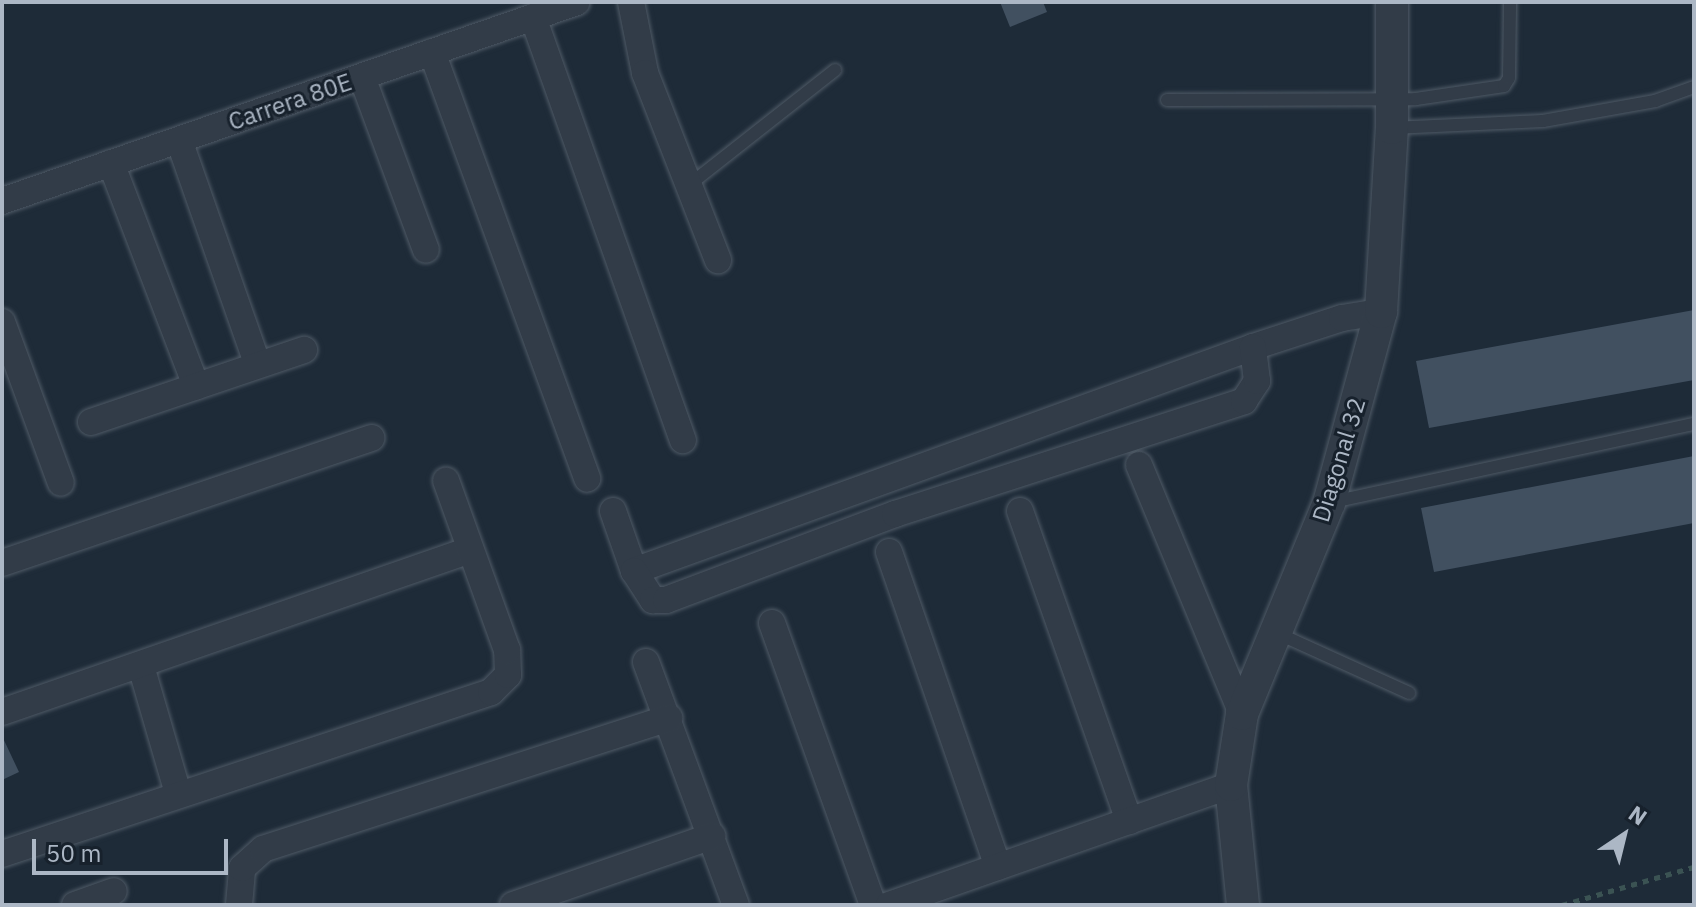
<!DOCTYPE html>
<style>
body{margin:0}
#map{position:relative;width:1696px;height:907px;overflow:hidden;background:#1e2b38;font-family:"IBM Plex Sans",sans-serif}
div>[style]{position:absolute}
.building>*{inset:0;background:#415060}
.path>*{height:5px;margin-top:-2.5px;transform-origin:0;background:repeating-linear-gradient(90deg,#3b5353 0 6px,transparent 0 12px)}
.roads{filter:drop-shadow(0 0 2px #4f5a66) drop-shadow(0 0 2px #4f5a66)}
.service>*{height:12px;margin:-6px;padding:0 6px;transform-origin:6px;border-radius:6px;background:#323c48}
.minor>*{height:26px;margin:-13px;padding:0 13px;transform-origin:13px;border-radius:13px;background:#323c48}
.tertiary>*{height:32px;margin:-16px;padding:0 16px;transform-origin:16px;border-radius:16px;background:#323c48}
span{translate:-50% -50%;white-space:nowrap;text-align:center;line-height:1.15;-webkit-text-stroke:6px #17212c;paint-order:stroke}
.street-label{font-size:24px;color:#acb7c5}
.frame{position:absolute;inset:0;border:4px solid #acb7c5;pointer-events:none}
.north{position:absolute;left:1584px;top:795px;width:80px;height:80px;-webkit-text-stroke:6px #17212c;paint-order:stroke;rotate:35deg;font-size:22px;font-weight:700;line-height:32px;text-align:center;color:#acb7c5}
.north::after{content:'';display:block;margin:auto;width:28px;height:36px;background:#acb7c5;clip-path:polygon(50% 0,100% 100%,50% 72%,0 100%)}
.scale{position:absolute;left:32px;top:839px;width:196px;height:36px;box-sizing:border-box;border:4px solid #acb7c5;border-top:0;padding-left:10px;font-size:24px;line-height:28px;white-space:nowrap;color:#acb7c5;-webkit-text-stroke:6px #17212c;paint-order:stroke}
</style>
<div id="map">
<div class="building">
<div style="clip-path:polygon(1000px 2px,1043px 2px,1047px 12px,1010px 27px)"></div>
<div style="clip-path:polygon(1694px 310px,1694px 380px,1429px 428px,1416px 361px)"></div>
<div style="clip-path:polygon(1694px 456px,1694px 523px,1434px 572px,1421px 508px)"></div>
<div style="clip-path:polygon(2px 736px,19px 772px,2px 780px)"></div>
</div>
<div class="path">
<div style="left:1562px;top:905px;width:137px;rotate:-16.1deg"></div>
</div>
<div class="roads">
<div class="service">
<div style="left:1167px;top:100px;width:249px;rotate:-0.2deg"></div>
<div style="left:1416px;top:99px;width:89px;rotate:-8.4deg"></div>
<div style="left:1504px;top:86px;width:9px;rotate:-58deg"></div>
<div style="left:1509px;top:78px;width:76px;rotate:-89.2deg"></div>
<div style="left:1392px;top:128px;width:151px;rotate:-2.7deg"></div>
<div style="left:1543px;top:121px;width:114px;rotate:-10.1deg"></div>
<div style="left:1655px;top:101px;width:41px;rotate:-19.7deg"></div>
<div style="left:689px;top:185px;width:186px;rotate:-38.2deg"></div>
<div style="left:1332px;top:502px;width:370px;rotate:-12.2deg"></div>
<div style="left:1279px;top:634px;width:143px;rotate:24.4deg"></div>
</div>
<div class="minor">
<div style="left:631px;top:2px;width:72px;rotate:78.8deg"></div>
<div style="left:645px;top:73px;width:201px;rotate:68.7deg"></div>
<div style="left:533px;top:17px;width:449px;rotate:70.5deg"></div>
<div style="left:432px;top:52px;width:454px;rotate:70deg"></div>
<div style="left:362px;top:77px;width:184px;rotate:69.7deg"></div>
<div style="left:179px;top:140px;width:238px;rotate:70.7deg"></div>
<div style="left:111px;top:163px;width:239px;rotate:69.1deg"></div>
<div style="left:2px;top:201px;width:608px;rotate:-19.09deg"></div>
<div style="left:2px;top:322px;width:171px;rotate:69.9deg"></div>
<div style="left:91px;top:422px;width:225px;rotate:-18.7deg"></div>
<div style="left:1139px;top:465px;width:269px;rotate:67.5deg"></div>
<div style="left:613px;top:511px;width:64px;rotate:70.7deg"></div>
<div style="left:634px;top:571px;width:658px;rotate:-19.89deg"></div>
<div style="left:1253px;top:347px;width:94px;rotate:-18deg"></div>
<div style="left:1342px;top:318px;width:39px;rotate:-9deg"></div>
<div style="left:1020px;top:511px;width:329px;rotate:70.6deg"></div>
<div style="left:889px;top:552px;width:333px;rotate:70.9deg"></div>
<div style="left:2px;top:563px;width:390px;rotate:-18.7deg"></div>
<div style="left:634px;top:571px;width:35px;rotate:57deg"></div>
<div style="left:653px;top:600px;width:13px"></div>
<div style="left:666px;top:600px;width:245px;rotate:-20.6deg"></div>
<div style="left:895px;top:514px;width:367px;rotate:-17.9deg"></div>
<div style="left:1244px;top:401px;width:24px;rotate:-57deg"></div>
<div style="left:1257px;top:381px;width:34px;rotate:-97deg"></div>
<div style="left:772px;top:623px;width:300px;rotate:70.3deg"></div>
<div style="left:646px;top:662px;width:259px;rotate:69.7deg"></div>
<div style="left:141px;top:666px;width:132px;rotate:73.8deg"></div>
<div style="left:2px;top:712px;width:494px;rotate:-19.1deg"></div>
<div style="left:2px;top:854px;width:515px;rotate:-18.33deg"></div>
<div style="left:491px;top:692px;width:24px;rotate:-45deg"></div>
<div style="left:508px;top:675px;width:25px;rotate:-92deg"></div>
<div style="left:507px;top:650px;width:180px;rotate:-109.8deg"></div>
<div style="left:75px;top:905px;width:41px;rotate:-19.7deg"></div>
<div style="left:239px;top:905px;width:37px;rotate:-85deg"></div>
<div style="left:242px;top:868px;width:28px;rotate:-42deg"></div>
<div style="left:263px;top:849px;width:427px;rotate:-17.9deg"></div>
<div style="left:513px;top:905px;width:211px;rotate:-19.1deg"></div>
<div style="left:889px;top:905px;width:362px;rotate:-19.3deg"></div>
</div>
<div class="tertiary">
<div style="left:1243px;top:905px;width:121px;rotate:-95.7deg"></div>
<div style="left:1231px;top:785px;width:72px;rotate:-81.2deg"></div>
<div style="left:1242px;top:714px;width:228px;rotate:-67.6deg"></div>
<div style="left:1329px;top:503px;width:198px;rotate:-74.8deg"></div>
<div style="left:1381px;top:312px;width:184px;rotate:-86.6deg"></div>
<div style="left:1392px;top:128px;width:126px;rotate:-90deg"></div>
</div>
</div>
<div class="street-label">
<span style="left:290px;top:102px;rotate:-19deg">Carrera 80E</span>
<span style="left:1339px;top:460px;rotate:-73deg">Diagonal 32</span>
</div>
<div class="frame"></div>
<div class="north">N</div>
<div class="scale">50 m</div>
</div>
